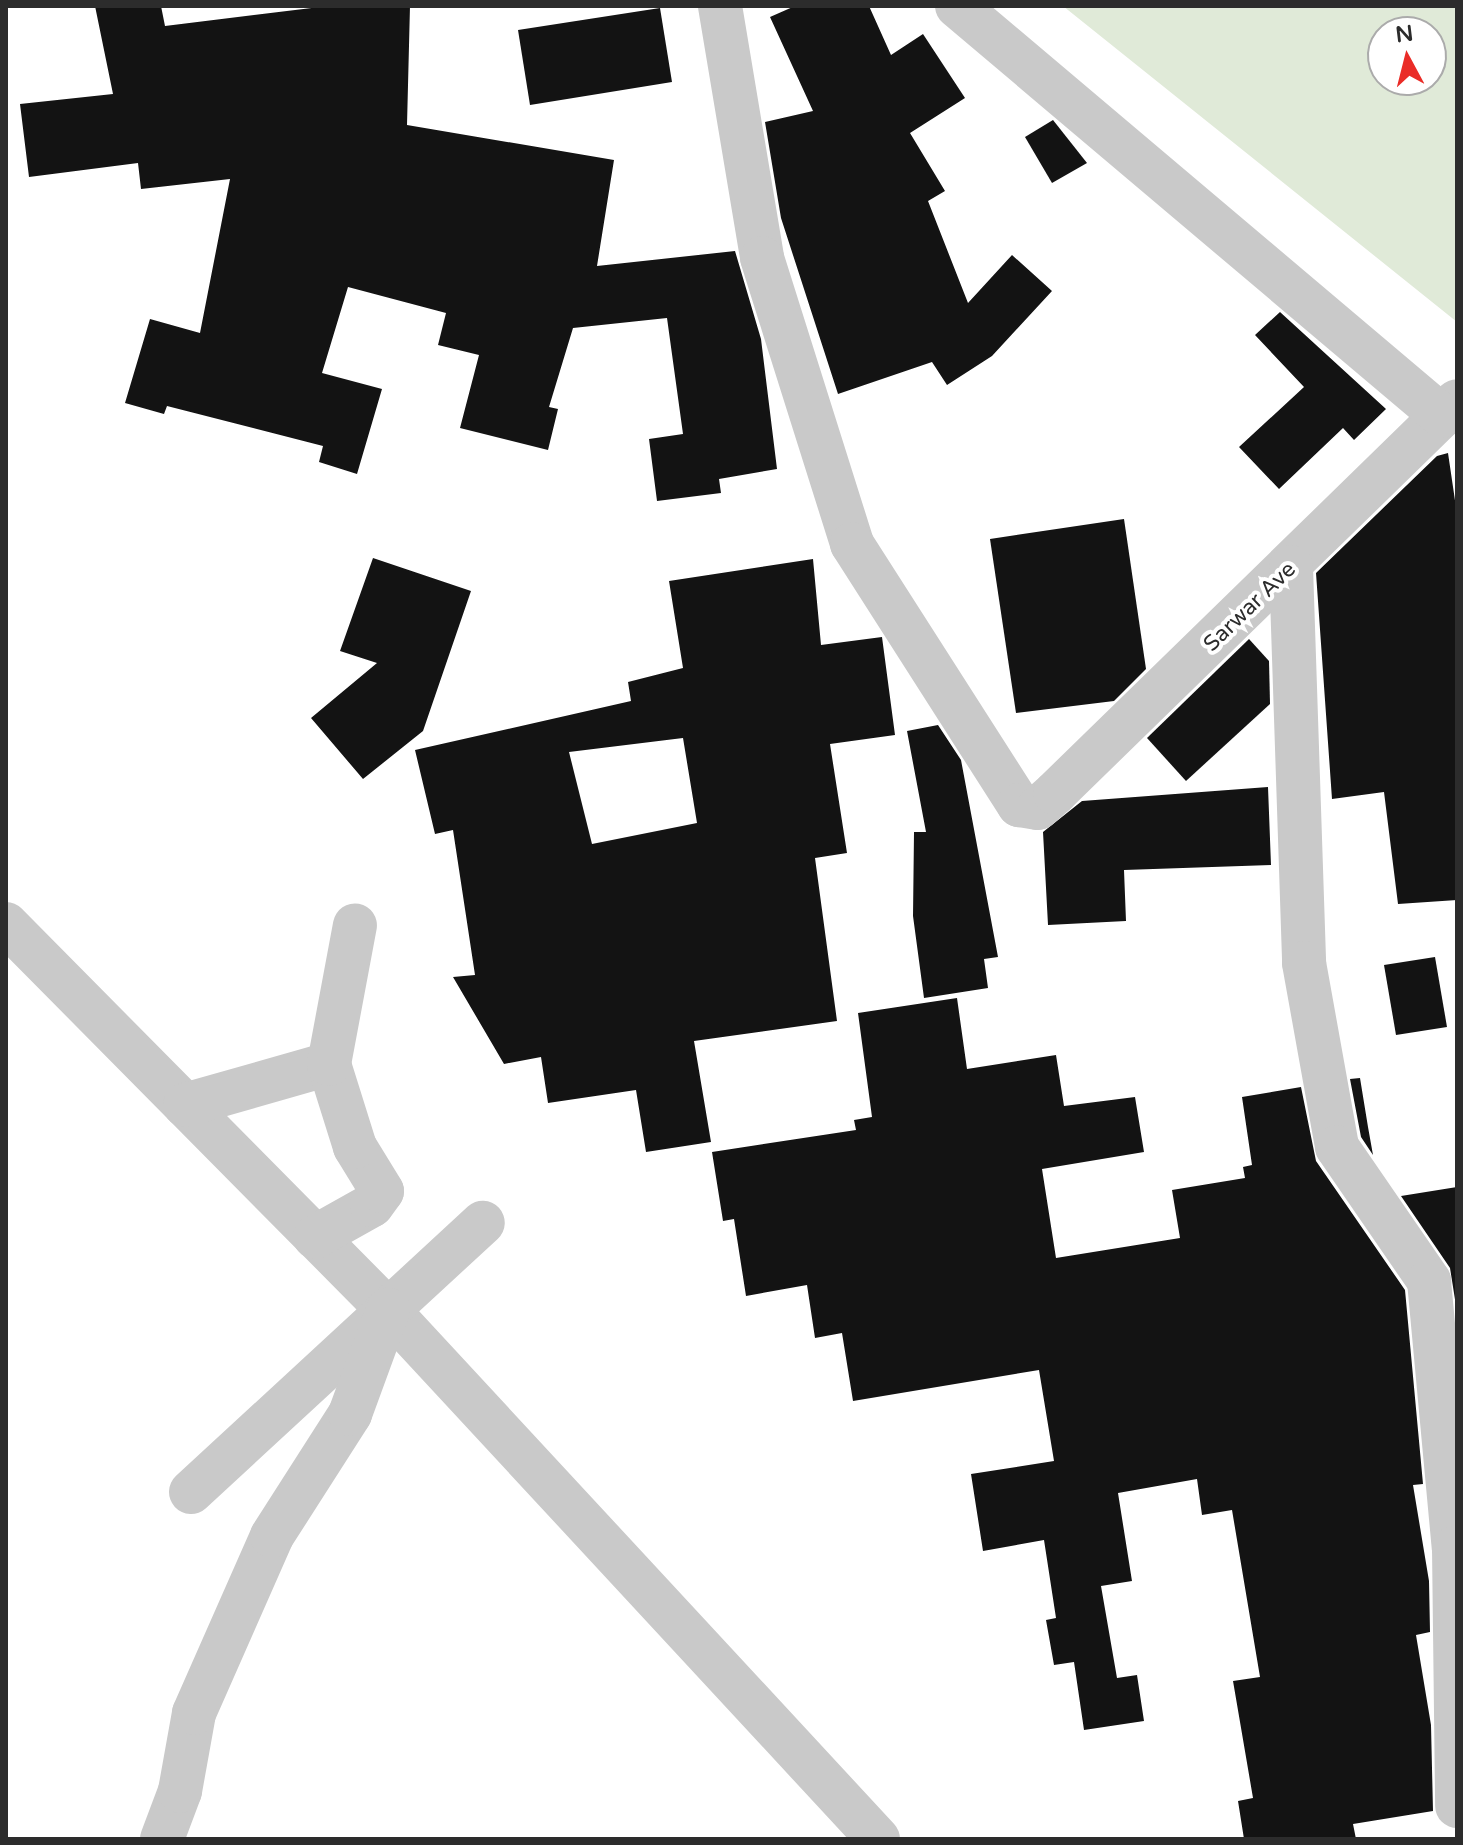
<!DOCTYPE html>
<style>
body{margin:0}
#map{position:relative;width:1463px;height:1845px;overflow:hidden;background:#fff;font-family:"Varela Round",sans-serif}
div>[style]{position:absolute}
.green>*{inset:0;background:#e0ead8}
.building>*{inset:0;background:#131313}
.street>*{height:44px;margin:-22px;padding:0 22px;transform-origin:22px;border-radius:22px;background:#c9c9c9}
span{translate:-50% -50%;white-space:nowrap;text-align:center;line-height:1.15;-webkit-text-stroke:8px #fff;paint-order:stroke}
.street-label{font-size:22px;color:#2c2c2c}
.frame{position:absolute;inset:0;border:8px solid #2c2c2c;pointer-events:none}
.north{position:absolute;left:1367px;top:16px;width:80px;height:80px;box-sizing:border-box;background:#fff;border:2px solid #ababab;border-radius:50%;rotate:353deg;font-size:22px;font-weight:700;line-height:32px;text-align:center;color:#2c2c2c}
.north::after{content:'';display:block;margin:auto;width:28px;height:36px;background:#ea2c27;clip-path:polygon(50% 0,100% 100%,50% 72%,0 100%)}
</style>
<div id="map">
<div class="green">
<div style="clip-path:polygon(evenodd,1063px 6px,1457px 6px,1457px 322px,1063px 6px,1383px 32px,1431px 32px,1431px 80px,1383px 80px,1383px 32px)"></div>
</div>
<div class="building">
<div style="clip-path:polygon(95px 6px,161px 6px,165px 26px,328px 6px,410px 6px,407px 125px,614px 160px,597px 266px,735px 251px,761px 339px,777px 469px,719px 479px,721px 493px,657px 501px,649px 439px,683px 434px,667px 318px,573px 328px,549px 407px,558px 409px,548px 450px,460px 428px,479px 355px,438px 345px,446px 313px,348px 287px,322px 373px,382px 389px,357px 474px,319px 462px,323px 446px,167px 406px,164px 414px,125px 403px,150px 319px,200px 333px,230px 179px,141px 189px,138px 163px,29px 177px,20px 104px,113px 94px)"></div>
<div style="clip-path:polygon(795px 6px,869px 6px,891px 55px,923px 34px,965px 98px,910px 133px,945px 191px,928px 201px,968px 303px,1012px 255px,1052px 291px,992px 356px,947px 385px,932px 362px,838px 394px,781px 218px,765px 122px,813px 111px,770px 17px)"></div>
<div style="clip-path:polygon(660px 8px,672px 82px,530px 105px,518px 30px)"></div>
<div style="clip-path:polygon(1053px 120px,1087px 163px,1052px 183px,1025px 137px)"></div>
<div style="clip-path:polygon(1280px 312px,1386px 409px,1354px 440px,1343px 428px,1279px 489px,1239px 447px,1304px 387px,1255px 335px)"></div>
<div style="clip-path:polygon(1448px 453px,1457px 514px,1457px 900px,1398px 904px,1384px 792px,1332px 799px,1316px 573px,1437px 456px)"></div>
<div style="clip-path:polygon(1124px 519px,1146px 669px,1114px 701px,1016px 713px,990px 539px)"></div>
<div style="clip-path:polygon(373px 558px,471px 591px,423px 731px,363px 779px,311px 718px,377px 663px,340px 651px)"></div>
<div style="clip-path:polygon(evenodd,813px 559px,821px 645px,882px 637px,895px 735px,830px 744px,847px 853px,815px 858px,837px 1021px,694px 1041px,711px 1142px,646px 1152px,636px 1090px,548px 1103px,541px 1057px,504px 1064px,453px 977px,475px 975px,453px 830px,435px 834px,415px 750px,631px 701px,628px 682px,683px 668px,669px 581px,813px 559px,683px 738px,697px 823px,592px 844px,569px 752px,683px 738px)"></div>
<div style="clip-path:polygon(1249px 639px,1269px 661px,1270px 704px,1186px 781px,1147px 738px)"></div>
<div style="clip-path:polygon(938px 725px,961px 760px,998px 957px,984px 959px,988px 988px,924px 998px,913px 916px,914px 832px,926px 832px,907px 731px)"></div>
<div style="clip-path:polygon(1268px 787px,1271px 865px,1124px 870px,1126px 921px,1048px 925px,1043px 832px,1082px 801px)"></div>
<div style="clip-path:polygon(1435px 957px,1447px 1027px,1396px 1035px,1384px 965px)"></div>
<div style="clip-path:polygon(957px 998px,967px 1069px,1056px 1055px,1064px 1106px,1135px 1097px,1144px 1152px,1042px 1169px,1056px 1258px,1180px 1238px,1172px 1190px,1245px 1178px,1243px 1167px,1252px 1165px,1242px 1097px,1301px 1087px,1316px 1161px,1405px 1290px,1423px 1484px,1413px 1485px,1429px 1581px,1430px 1632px,1416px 1635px,1431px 1725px,1433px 1811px,1353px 1824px,1356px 1839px,1244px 1839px,1238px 1801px,1253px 1798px,1233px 1681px,1260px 1677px,1232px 1510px,1202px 1515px,1197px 1479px,1118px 1493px,1132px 1581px,1101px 1586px,1117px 1678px,1137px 1675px,1144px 1721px,1084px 1730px,1074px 1662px,1054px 1665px,1046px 1620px,1056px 1618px,1044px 1540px,983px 1551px,971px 1474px,1054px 1461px,1039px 1370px,853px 1401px,842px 1333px,815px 1338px,807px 1285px,746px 1296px,734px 1219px,723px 1221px,712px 1152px,856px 1130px,854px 1120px,872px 1117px,858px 1013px)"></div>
<div style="clip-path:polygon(1360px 1078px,1368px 1127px,1373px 1155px,1361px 1137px,1350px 1079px)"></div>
<div style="clip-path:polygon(1457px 1187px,1457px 1312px,1450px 1268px,1401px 1196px)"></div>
</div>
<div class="street">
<div style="left:720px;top:6px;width:255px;rotate:80.5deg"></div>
<div style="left:762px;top:258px;width:300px;rotate:72.5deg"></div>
<div style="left:852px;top:544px;width:310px;rotate:57.4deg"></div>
<div style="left:1019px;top:805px;width:19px;rotate:9deg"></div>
<div style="left:1038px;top:808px;width:23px;rotate:-41deg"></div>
<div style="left:1055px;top:793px;width:561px;rotate:-44.28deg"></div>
<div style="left:957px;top:6px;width:635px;rotate:40.21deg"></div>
<div style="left:1291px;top:567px;width:396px;rotate:88.1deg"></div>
<div style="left:1304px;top:963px;width:187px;rotate:79.8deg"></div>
<div style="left:1337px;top:1147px;width:163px;rotate:55.5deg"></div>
<div style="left:1429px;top:1281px;width:268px;rotate:84.7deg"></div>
<div style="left:1454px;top:1548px;width:258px;rotate:89.3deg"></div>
<div style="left:6px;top:924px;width:543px;rotate:45.3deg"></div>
<div style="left:388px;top:1310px;width:721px;rotate:47.19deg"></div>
<div style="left:185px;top:1105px;width:150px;rotate:-15.9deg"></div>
<div style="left:315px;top:1237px;width:65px;rotate:-29.3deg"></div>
<div style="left:372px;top:1205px;width:17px;rotate:-54deg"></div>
<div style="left:382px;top:1191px;width:52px;rotate:-121.5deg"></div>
<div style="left:355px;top:1147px;width:87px;rotate:-107.4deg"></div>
<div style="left:329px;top:1064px;width:141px;rotate:-79.4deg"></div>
<div style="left:191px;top:1492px;width:397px;rotate:-42.7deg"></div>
<div style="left:162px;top:1839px;width:51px;rotate:-69.4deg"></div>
<div style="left:180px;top:1791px;width:79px;rotate:-79.8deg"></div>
<div style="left:194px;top:1713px;width:193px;rotate:-66.2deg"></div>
<div style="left:272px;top:1536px;width:145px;rotate:-57.4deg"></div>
<div style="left:350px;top:1414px;width:111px;rotate:-69.9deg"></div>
</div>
<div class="street-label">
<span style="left:1250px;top:607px;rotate:-44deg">Sarwar Ave</span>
</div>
<div class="frame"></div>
<div class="north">N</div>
</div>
